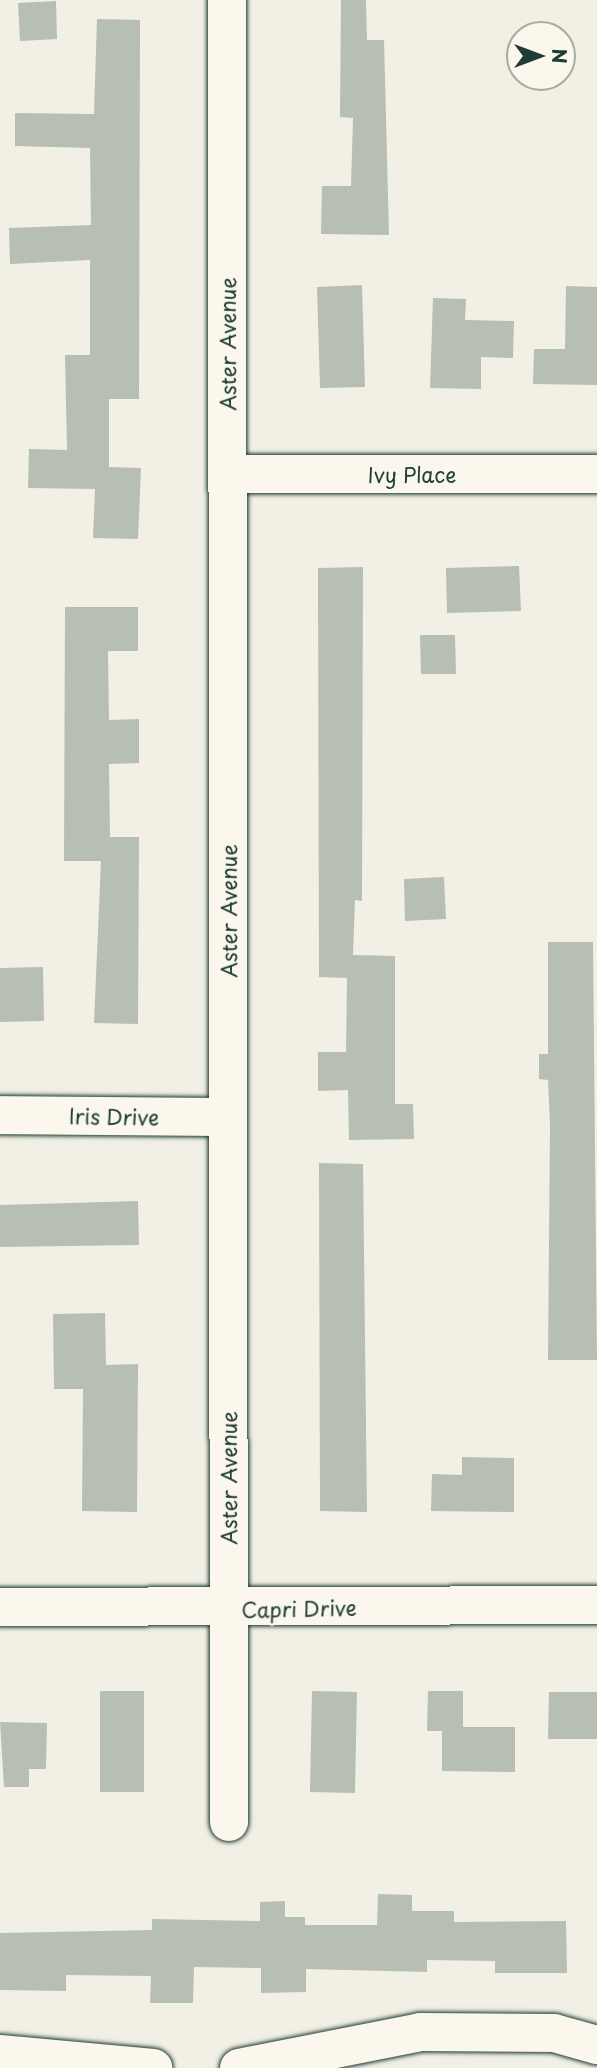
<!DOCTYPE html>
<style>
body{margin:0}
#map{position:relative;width:597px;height:2068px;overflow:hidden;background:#f2f0e5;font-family:"Playpen Sans",sans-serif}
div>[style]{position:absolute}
.building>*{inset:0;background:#b7beb3}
.roads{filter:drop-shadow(0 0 2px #1f3d34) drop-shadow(0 0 2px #1f3d34)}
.minor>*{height:38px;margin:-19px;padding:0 19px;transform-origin:19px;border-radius:19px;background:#fbf7ec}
span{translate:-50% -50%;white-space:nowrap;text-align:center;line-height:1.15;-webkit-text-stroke:5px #fbf7ec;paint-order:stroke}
.street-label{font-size:21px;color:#1f3d34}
.north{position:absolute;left:506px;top:21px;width:70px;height:70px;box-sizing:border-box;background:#fbf7ec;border:2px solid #a3ada2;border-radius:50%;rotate:90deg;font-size:19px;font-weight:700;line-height:28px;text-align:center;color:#1f3d34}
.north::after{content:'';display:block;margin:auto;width:24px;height:32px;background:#1f3d34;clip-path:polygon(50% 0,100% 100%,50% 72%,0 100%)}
</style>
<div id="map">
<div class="building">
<div style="clip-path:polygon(341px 0,366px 0,367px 40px,384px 40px,389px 235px,321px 234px,322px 186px,351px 186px,353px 118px,340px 117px)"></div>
<div style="clip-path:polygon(56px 1px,57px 39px,20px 41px,18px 3px)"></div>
<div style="clip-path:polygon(97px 19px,140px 20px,139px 399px,109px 399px,109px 467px,141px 468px,138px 539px,93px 538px,95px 489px,28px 488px,29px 449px,67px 450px,65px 355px,90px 355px,90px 260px,10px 264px,9px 228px,91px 225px,90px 148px,15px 146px,15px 113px,94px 114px)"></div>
<div style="clip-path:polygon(362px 285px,365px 387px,320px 388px,317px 287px)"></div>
<div style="clip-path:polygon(566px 286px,597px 287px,597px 385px,533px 384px,534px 349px,565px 349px)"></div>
<div style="clip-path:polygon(433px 298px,466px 299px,465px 320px,514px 321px,513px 358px,481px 357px,481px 389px,430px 388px)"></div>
<div style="clip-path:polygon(519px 566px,521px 611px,447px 613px,446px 568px)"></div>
<div style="clip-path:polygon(363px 567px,362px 901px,355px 900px,353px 955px,395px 956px,395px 1104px,413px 1104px,414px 1139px,349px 1140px,348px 1090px,318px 1091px,318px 1052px,346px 1052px,347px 978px,319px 977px,318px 568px)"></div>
<div style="clip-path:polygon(65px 607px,138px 607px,138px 651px,108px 651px,109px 720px,139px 719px,139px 763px,109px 764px,110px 837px,139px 837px,138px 1024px,94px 1023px,101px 861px,64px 861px)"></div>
<div style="clip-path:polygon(420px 635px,455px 635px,456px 674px,421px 674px)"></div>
<div style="clip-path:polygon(444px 877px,446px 919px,405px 921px,404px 879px)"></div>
<div style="clip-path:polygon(548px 942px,593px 942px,597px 1360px,548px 1360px,550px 1125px,548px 1080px,539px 1079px,539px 1054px,548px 1054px)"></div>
<div style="clip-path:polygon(43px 967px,44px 1021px,0 1022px,0 968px)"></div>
<div style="clip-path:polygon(319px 1163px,363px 1164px,367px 1512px,320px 1511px)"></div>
<div style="clip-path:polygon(138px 1201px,139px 1245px,0 1247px,0 1205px)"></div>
<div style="clip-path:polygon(105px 1313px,106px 1365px,138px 1364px,137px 1512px,82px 1511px,83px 1389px,54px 1389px,53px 1314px)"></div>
<div style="clip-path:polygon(462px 1457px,514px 1458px,514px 1512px,431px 1511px,432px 1474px,462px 1475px)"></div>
<div style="clip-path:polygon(100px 1691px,144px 1691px,144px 1792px,100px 1792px)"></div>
<div style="clip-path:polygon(312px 1691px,357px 1692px,355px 1793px,310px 1792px)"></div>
<div style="clip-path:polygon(428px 1691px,463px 1691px,463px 1727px,515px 1727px,515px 1772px,442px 1771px,442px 1731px,427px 1731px)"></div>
<div style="clip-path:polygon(549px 1692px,597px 1692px,597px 1739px,548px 1739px)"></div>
<div style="clip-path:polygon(0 1722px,47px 1723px,46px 1769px,29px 1769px,29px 1787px,4px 1787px)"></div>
<div style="clip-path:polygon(378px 1894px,412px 1895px,412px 1911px,454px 1911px,454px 1922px,566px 1921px,567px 1973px,495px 1973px,495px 1961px,427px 1960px,427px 1972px,306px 1969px,306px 1992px,261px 1993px,261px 1968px,194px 1967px,193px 2003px,150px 2003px,151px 1976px,66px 1975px,66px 1991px,0 1990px,0 1933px,152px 1930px,152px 1919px,260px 1921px,260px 1902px,285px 1901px,285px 1917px,305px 1917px,305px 1925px,377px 1925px)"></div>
</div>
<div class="roads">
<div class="minor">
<div style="left:227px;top:0;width:1822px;rotate:89.94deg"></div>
<div style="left:227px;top:474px;width:370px"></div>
<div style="left:0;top:1115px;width:228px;rotate:0.5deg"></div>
<div style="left:0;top:1607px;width:597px;rotate:-0.19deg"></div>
<div style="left:0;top:2054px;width:154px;rotate:5.2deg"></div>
<div style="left:239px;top:2068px;width:185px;rotate:-11.2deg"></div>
<div style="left:420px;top:2032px;width:134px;rotate:0.4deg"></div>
<div style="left:554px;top:2033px;width:45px;rotate:15.6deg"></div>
</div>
</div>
<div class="street-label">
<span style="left:227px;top:344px;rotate:-90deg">Aster Avenue</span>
<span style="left:412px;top:474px">Ivy Place</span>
<span style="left:228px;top:911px;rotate:-90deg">Aster Avenue</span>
<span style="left:114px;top:1116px;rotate:1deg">Iris Drive</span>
<span style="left:228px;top:1478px;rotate:-90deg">Aster Avenue</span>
<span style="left:299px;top:1608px;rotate:-1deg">Capri Drive</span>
</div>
<div class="north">N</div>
</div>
